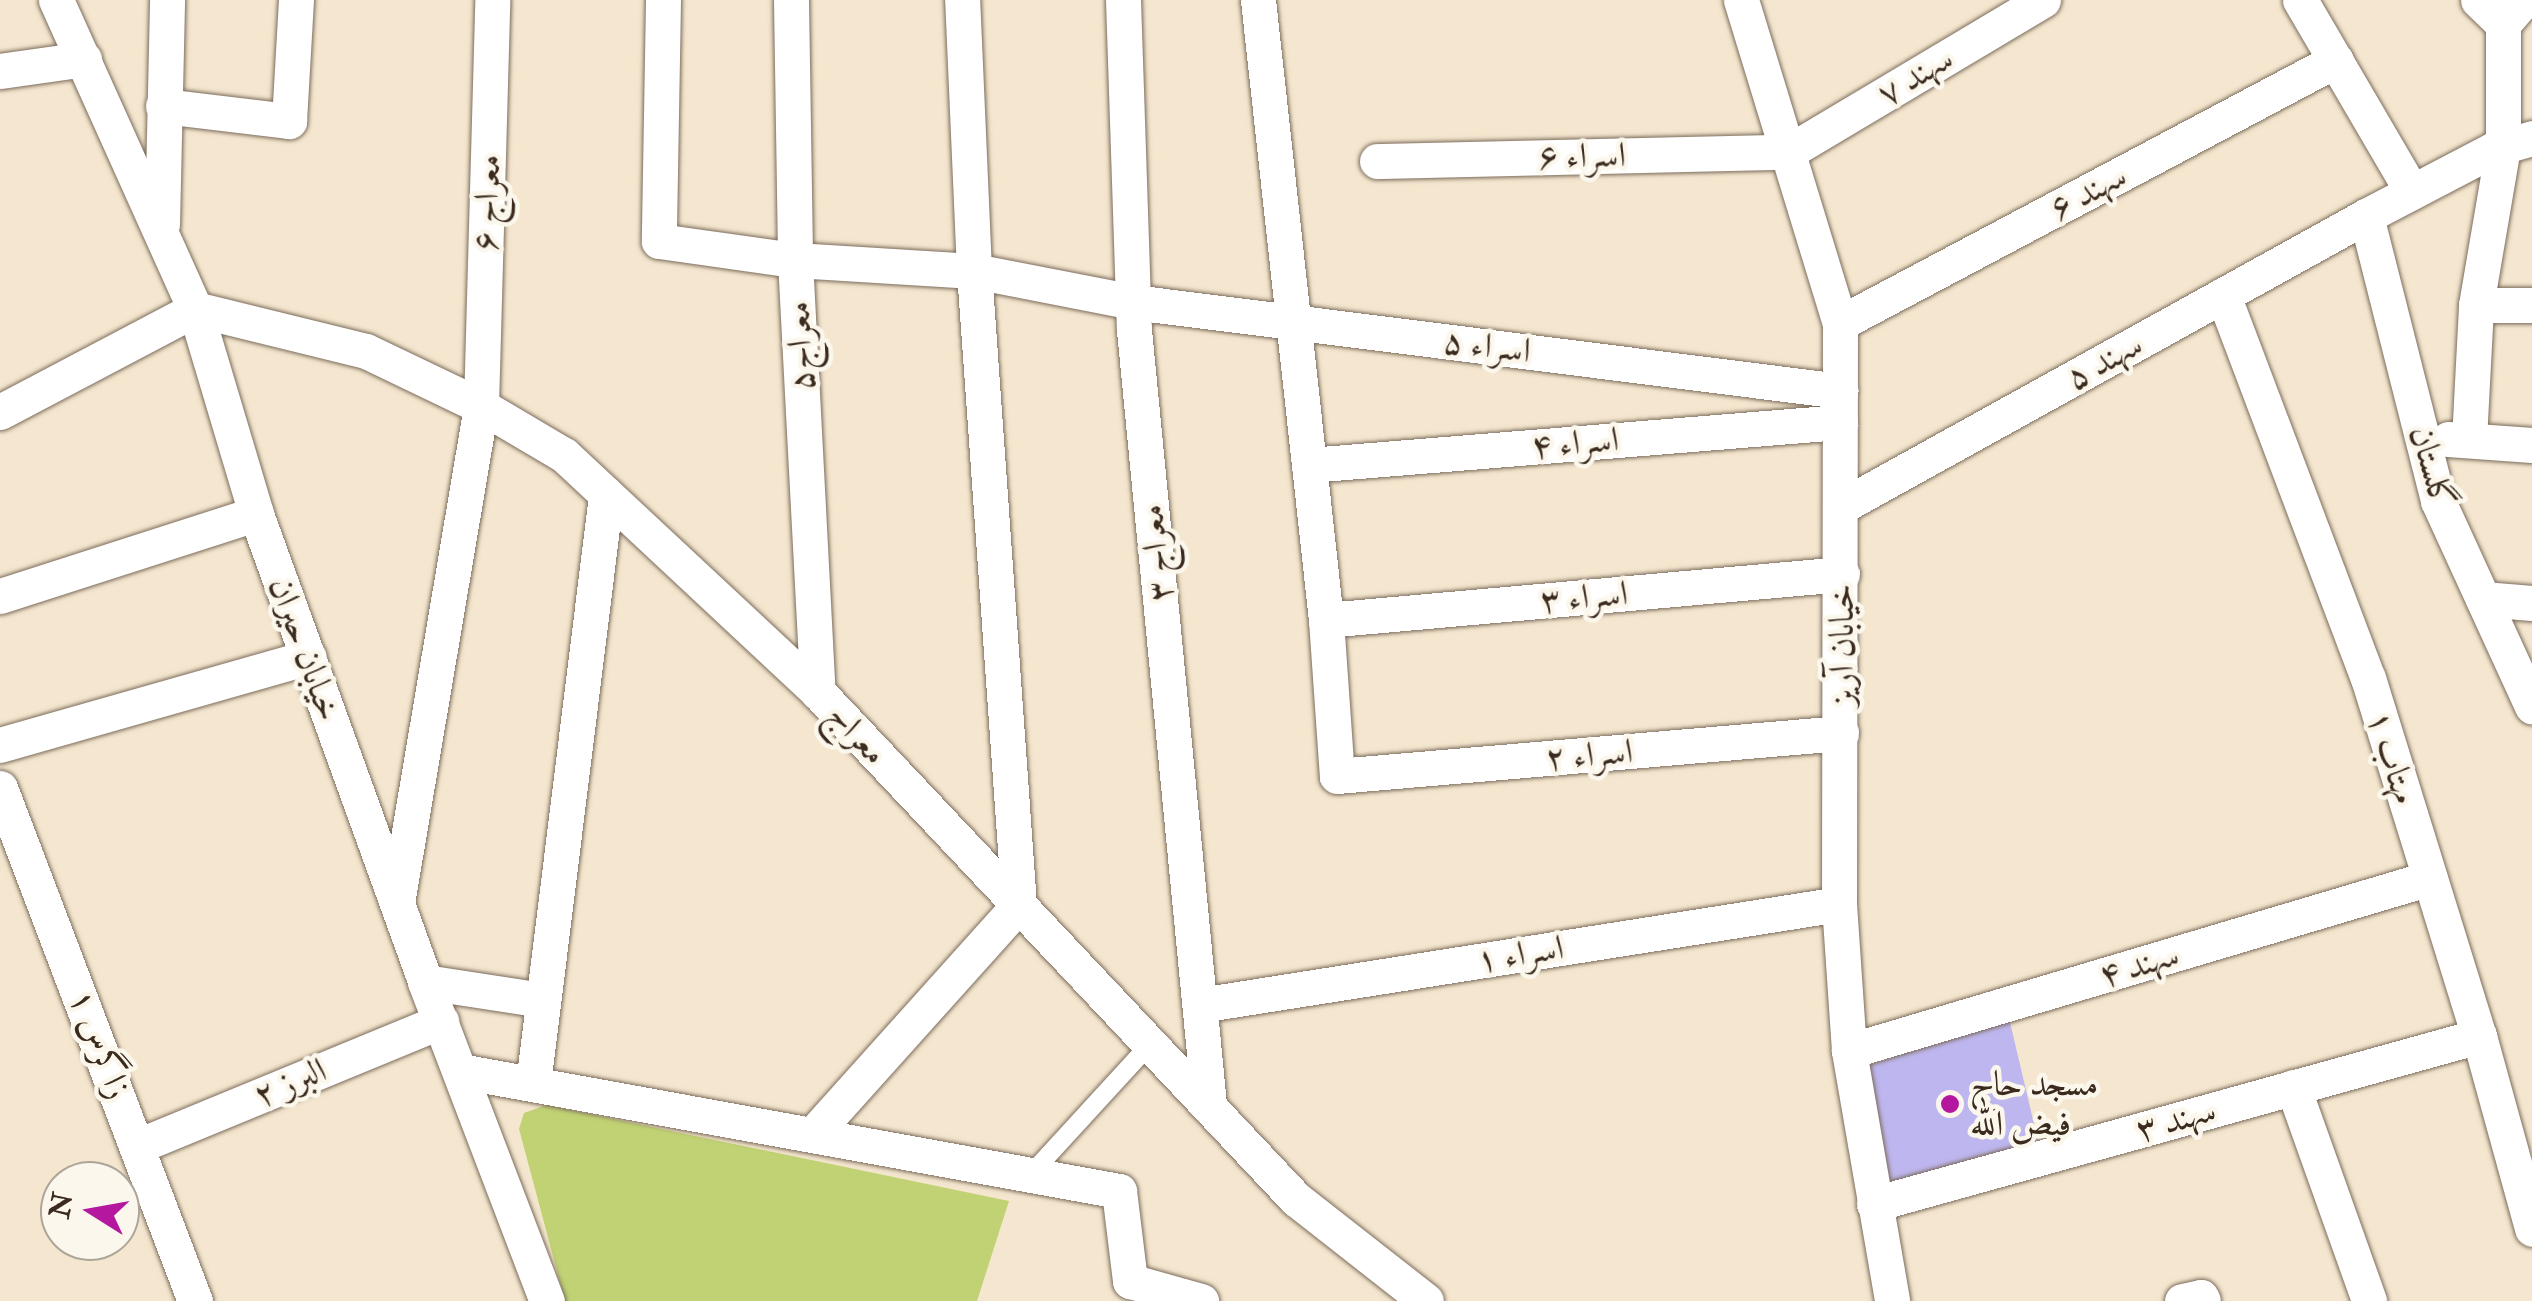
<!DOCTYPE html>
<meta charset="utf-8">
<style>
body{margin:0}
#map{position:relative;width:2532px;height:1301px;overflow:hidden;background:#f5e7cf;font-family:"IM FELL Double Pica",Amiri,serif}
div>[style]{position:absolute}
.green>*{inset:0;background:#c1d274}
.building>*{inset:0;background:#beb6ee}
.roads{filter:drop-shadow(0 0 2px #7c6c5c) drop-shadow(0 0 2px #7c6c5c)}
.service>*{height:18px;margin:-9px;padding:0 9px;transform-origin:9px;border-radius:9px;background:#fff}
.minor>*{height:35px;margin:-17.5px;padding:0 17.5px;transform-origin:17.5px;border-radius:17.5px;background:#fff}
.dots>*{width:28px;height:28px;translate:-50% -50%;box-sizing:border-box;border:5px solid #fbf7ec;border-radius:50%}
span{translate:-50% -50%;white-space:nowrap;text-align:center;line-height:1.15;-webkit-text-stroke:9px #fbf7ec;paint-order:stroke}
.street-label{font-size:35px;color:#3b2a1e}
.poi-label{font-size:35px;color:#3b2a1e}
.left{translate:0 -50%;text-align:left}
.north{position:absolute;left:40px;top:1161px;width:100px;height:100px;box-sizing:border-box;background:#fbf7ec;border:2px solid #aea59a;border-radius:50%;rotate:281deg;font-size:28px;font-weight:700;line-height:40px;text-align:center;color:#3b2a1e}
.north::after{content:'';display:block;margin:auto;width:35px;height:45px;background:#b5179e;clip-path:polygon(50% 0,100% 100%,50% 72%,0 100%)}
</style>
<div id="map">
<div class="green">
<div style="clip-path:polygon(546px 1105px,1009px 1201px,977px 1301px,565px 1301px,519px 1129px,524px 1113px)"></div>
</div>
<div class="building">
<div style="clip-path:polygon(2009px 1018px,2038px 1141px,1886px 1186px,1863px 1067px)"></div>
</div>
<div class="roads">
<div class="service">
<div style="left:1031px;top:1174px;width:178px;rotate:-47.5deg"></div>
</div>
<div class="minor">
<div style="left:56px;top:0;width:339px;rotate:65.8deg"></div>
<div style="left:195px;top:309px;width:214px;rotate:73.4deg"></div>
<div style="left:256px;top:514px;width:498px;rotate:70.1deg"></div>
<div style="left:425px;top:982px;width:342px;rotate:69.1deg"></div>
<div style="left:663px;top:0;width:241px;rotate:91deg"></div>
<div style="left:659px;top:241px;width:137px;rotate:8deg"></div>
<div style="left:795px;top:260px;width:179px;rotate:3.5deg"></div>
<div style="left:974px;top:271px;width:162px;rotate:11deg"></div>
<div style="left:1133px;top:302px;width:713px;rotate:7.17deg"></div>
<div style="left:791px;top:0;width:260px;rotate:89.1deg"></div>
<div style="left:795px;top:260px;width:433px;rotate:87deg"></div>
<div style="left:1123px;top:0;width:330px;rotate:88.1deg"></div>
<div style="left:1134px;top:330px;width:779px;rotate:84.47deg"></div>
<div style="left:1258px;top:0;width:624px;rotate:83.74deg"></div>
<div style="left:1326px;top:620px;width:156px;rotate:86deg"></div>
<div style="left:1337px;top:776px;width:506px;rotate:-4.88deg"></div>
<div style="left:1741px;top:0;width:338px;rotate:73deg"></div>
<div style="left:1840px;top:323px;width:581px;rotate:90.1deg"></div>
<div style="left:1839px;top:904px;width:147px;rotate:86.1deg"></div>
<div style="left:1849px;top:1051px;width:254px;rotate:80.2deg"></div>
<div style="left:2300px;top:0;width:222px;rotate:59.7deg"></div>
<div style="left:2478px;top:0;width:35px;rotate:44deg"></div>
<div style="left:0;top:71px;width:85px;rotate:-8.1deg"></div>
<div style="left:163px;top:106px;width:127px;rotate:6.8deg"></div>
<div style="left:289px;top:121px;width:121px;rotate:-86.7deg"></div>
<div style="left:1377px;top:161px;width:411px;rotate:-1.3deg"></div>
<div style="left:1788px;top:152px;width:297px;rotate:-30.8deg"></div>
<div style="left:2366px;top:216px;width:294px;rotate:75.8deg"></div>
<div style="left:2438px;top:501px;width:226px;rotate:65.4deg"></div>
<div style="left:162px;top:224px;width:224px;rotate:-88.7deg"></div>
<div style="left:2223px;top:295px;width:410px;rotate:69.3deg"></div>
<div style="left:2368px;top:678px;width:375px;rotate:72.8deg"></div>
<div style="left:2479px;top:1036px;width:200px;rotate:74.6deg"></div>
<div style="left:2476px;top:305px;width:56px"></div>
<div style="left:1840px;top:323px;width:561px;rotate:-27.93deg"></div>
<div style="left:0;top:412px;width:221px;rotate:-27.8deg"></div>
<div style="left:195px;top:309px;width:176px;rotate:13.8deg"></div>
<div style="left:366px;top:351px;width:127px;rotate:25.6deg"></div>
<div style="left:481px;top:406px;width:96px;rotate:30.6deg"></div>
<div style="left:564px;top:455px;width:347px;rotate:43deg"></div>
<div style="left:818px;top:692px;width:697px;rotate:46.69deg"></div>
<div style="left:1296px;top:1199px;width:165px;rotate:38.1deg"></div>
<div style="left:2448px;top:439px;width:84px;rotate:4.1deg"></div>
<div style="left:2469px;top:440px;width:135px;rotate:-87deg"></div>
<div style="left:2476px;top:305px;width:160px;rotate:-80.3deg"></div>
<div style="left:2503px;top:147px;width:123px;rotate:-90deg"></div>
<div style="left:2503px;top:24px;width:32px;rotate:-49deg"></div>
<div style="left:1309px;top:465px;width:533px;rotate:-4.63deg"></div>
<div style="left:1842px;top:506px;width:599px;rotate:-28.96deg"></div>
<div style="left:2366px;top:216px;width:144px;rotate:-27.6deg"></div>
<div style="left:2494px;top:149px;width:40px;rotate:-16deg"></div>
<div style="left:0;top:596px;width:269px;rotate:-17.8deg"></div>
<div style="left:2483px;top:599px;width:49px;rotate:4.7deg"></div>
<div style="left:1326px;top:620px;width:518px;rotate:-5.09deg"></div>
<div style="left:0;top:745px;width:321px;rotate:-15.9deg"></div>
<div style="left:0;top:788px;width:549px;rotate:69.19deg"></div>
<div style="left:398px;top:897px;width:498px;rotate:-80.4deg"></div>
<div style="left:481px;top:406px;width:406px;rotate:-88.4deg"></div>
<div style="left:425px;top:982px;width:119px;rotate:8.7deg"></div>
<div style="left:1200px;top:1005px;width:647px;rotate:-8.98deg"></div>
<div style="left:1849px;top:1051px;width:606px;rotate:-16.58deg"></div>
<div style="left:460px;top:1071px;width:670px;rotate:10.32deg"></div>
<div style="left:1119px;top:1191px;width:91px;rotate:83deg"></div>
<div style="left:1130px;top:1281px;width:74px;rotate:15.7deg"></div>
<div style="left:533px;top:1084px;width:594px;rotate:-82.93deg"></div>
<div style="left:2293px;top:1087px;width:227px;rotate:70.4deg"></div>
<div style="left:815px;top:1132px;width:305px;rotate:-48.1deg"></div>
<div style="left:1019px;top:905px;width:636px;rotate:-94.06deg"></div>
<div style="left:974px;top:271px;width:271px;rotate:-92.5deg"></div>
<div style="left:138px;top:1146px;width:328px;rotate:-22.4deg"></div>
<div style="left:1874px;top:1204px;width:628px;rotate:-15.52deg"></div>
<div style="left:2182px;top:1301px;width:19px;rotate:-12deg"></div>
<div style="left:2201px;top:1297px;width:4px;rotate:63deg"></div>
</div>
</div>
<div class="dots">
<div style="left:1950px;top:1104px;background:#b5179e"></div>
</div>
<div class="street-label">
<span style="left:1915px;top:76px;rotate:-31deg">سهند ۷</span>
<span style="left:1582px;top:156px;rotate:-1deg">اسراء ۶</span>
<span style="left:2088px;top:192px;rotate:-28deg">سهند ۶</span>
<span style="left:487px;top:203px;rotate:-88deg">معراج ۶</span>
<span style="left:800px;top:346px;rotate:-93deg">معراج۵</span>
<span style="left:1487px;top:346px;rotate:7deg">اسراء ۵</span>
<span style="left:2104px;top:361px;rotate:-29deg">سهند ۵</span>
<span style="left:1575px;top:443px;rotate:-5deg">اسراء ۴</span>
<span style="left:2432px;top:467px;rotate:74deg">گلستان</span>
<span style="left:1156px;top:553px;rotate:-96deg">معراج ۳</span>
<span style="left:1584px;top:597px;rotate:-5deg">اسراء ۳</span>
<span style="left:1842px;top:645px;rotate:-90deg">خیابان آریز</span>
<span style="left:305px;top:649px;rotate:70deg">خیابان حیران</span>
<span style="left:857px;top:734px;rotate:47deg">معراج</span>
<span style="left:1589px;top:755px;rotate:-5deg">اسراء ۲</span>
<span style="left:2392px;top:757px;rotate:73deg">مهتاب ۱</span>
<span style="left:1520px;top:954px;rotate:-9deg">اسراء ۱</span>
<span style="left:2139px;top:965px;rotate:-17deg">سهند ۴</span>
<span style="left:100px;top:1044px;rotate:69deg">زاگرس ۱</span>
<span style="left:290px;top:1083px;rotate:-23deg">البرز ۲</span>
<span style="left:2176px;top:1120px;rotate:-16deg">سهند ۳</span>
</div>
<div class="poi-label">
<span class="left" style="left:1970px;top:1104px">مسجد حاج<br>فیض الله</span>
</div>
<div class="north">N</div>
</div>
